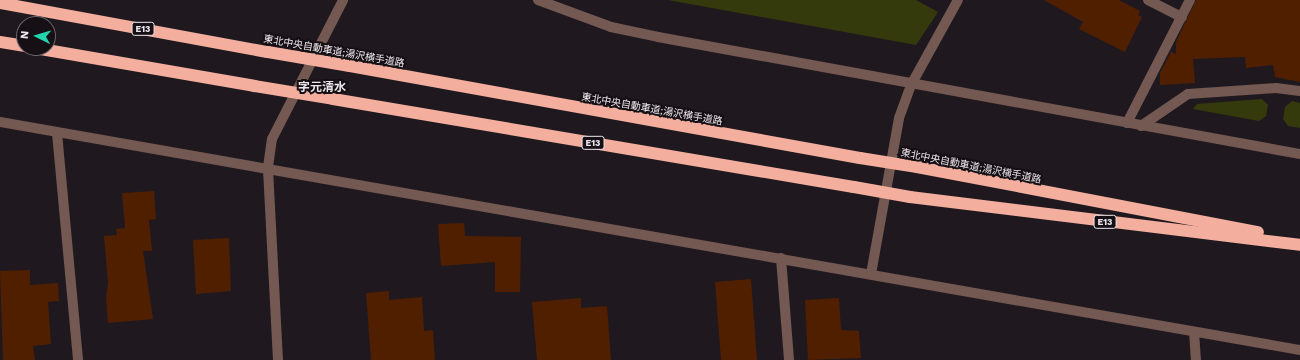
<!DOCTYPE html>
<meta charset="utf-8">
<style>
body{margin:0}
#map{position:relative;width:1300px;height:360px;overflow:hidden;background:#1f191f;font-family:"Work Sans","Noto Sans JP",sans-serif}
div>[style]{position:absolute}
.green>*{inset:0;background:#343a0b}
.building>*{inset:0;background:#501f00}
.minor>*{height:10px;margin:-5px;padding:0 5px;transform-origin:5px;border-radius:5px;background:#745852}
.highway>*{height:12px;margin:-6px;padding:0 6px;transform-origin:6px;border-radius:6px;background:#f3ae9e}
.highway-bridge>*{height:12px;margin:-6px;padding:0 6px;transform-origin:6px;border-radius:6px;background:#f3ae9e}
span{translate:-50% -50%;white-space:nowrap;text-align:center;line-height:1.15;-webkit-text-stroke:4px #161015;paint-order:stroke}
.shield-label span{padding:1px 3px;background:#161015;border:1px solid;border-radius:3px;-webkit-text-stroke-width:0}
.shield-label{font-size:9px;color:#ebe6eb;font-weight:700}
.street-label{font-size:10px;color:#ebe6eb}
.quarter-label{font-size:12px;color:#ebe6eb;font-weight:700}
.north{position:absolute;left:16px;top:16px;width:40px;height:40px;box-sizing:border-box;background:#161015;border:1px solid #6b666b;border-radius:50%;rotate:275deg;font-size:11px;font-weight:700;line-height:16px;text-align:center;color:#ebe6eb}
.north::after{content:'';display:block;margin:auto;width:14px;height:18px;background:#22d5af;clip-path:polygon(50% 0,100% 100%,50% 72%,0 100%)}
</style>
<div id="map">
<div class="green">
<div style="clip-path:polygon(668px 0,916px 0,938px 12px,916px 45px)"></div>
<div style="clip-path:polygon(1262px 99px,1268px 105px,1266px 116px,1259px 121px,1193px 109px,1197px 104px)"></div>
<div style="clip-path:polygon(1292px 101px,1300px 103px,1300px 128px,1288px 126px,1283px 119px,1285px 107px)"></div>
</div>
<div class="building">
<div style="clip-path:polygon(1044px 0,1119px 0,1140px 11px,1138px 15px,1142px 17px,1125px 52px,1079px 29px,1083px 22px)"></div>
<div style="clip-path:polygon(1196px 0,1300px 0,1300px 82px,1275px 77px,1273px 65px,1246px 68px,1245px 57px,1193px 59px,1195px 83px,1160px 85px,1160px 73px,1171px 52px,1176px 54px,1176px 42px)"></div>
<div style="clip-path:polygon(154px 191px,156px 219px,149px 220px,152px 251px,143px 251px,153px 319px,108px 323px,106px 297px,108px 283px,104px 236px,117px 235px,116px 229px,125px 228px,122px 193px)"></div>
<div style="clip-path:polygon(464px 223px,465px 236px,521px 237px,520px 292px,495px 292px,495px 262px,441px 266px,438px 224px)"></div>
<div style="clip-path:polygon(229px 238px,231px 291px,196px 294px,193px 240px)"></div>
<div style="clip-path:polygon(30px 270px,30px 285px,58px 283px,59px 301px,48px 302px,51px 344px,33px 346px,35px 360px,3px 360px,0 271px)"></div>
<div style="clip-path:polygon(751px 279px,757px 360px,721px 360px,715px 282px)"></div>
<div style="clip-path:polygon(389px 291px,389px 300px,422px 297px,424px 331px,433px 330px,435px 360px,371px 360px,366px 293px)"></div>
<div style="clip-path:polygon(581px 298px,581px 308px,607px 306px,611px 360px,537px 360px,532px 302px)"></div>
<div style="clip-path:polygon(839px 298px,841px 330px,859px 331px,861px 358px,808px 360px,805px 300px)"></div>
</div>
<div class="minor">
<div style="left:538px;top:0;width:78px;rotate:20.3deg"></div>
<div style="left:611px;top:27px;width:48px;rotate:12deg"></div>
<div style="left:658px;top:37px;width:653px;rotate:10.33deg"></div>
<div style="left:1148px;top:0;width:38px;rotate:27deg"></div>
<div style="left:0;top:122px;width:1320px;rotate:9.95deg"></div>
<div style="left:1127px;top:123px;width:138px;rotate:-62.9deg"></div>
<div style="left:1141px;top:126px;width:57px;rotate:-34.2deg"></div>
<div style="left:1188px;top:94px;width:88px;rotate:-3.9deg"></div>
<div style="left:1276px;top:88px;width:24px;rotate:7deg"></div>
<div style="left:57px;top:133px;width:228px;rotate:84.7deg"></div>
<div style="left:781px;top:258px;width:102px;rotate:85.5deg"></div>
<div style="left:871px;top:274px;width:158px;rotate:-79.8deg"></div>
<div style="left:899px;top:118px;width:35px;rotate:-70deg"></div>
<div style="left:911px;top:85px;width:97px;rotate:-61.1deg"></div>
<div style="left:1194px;top:332px;width:28px;rotate:86deg"></div>
<div style="left:278px;top:360px;width:193px;rotate:-93deg"></div>
<div style="left:268px;top:167px;width:28px;rotate:-82deg"></div>
<div style="left:272px;top:139px;width:156px;rotate:-62.9deg"></div>
</div>
<div class="highway">
<div style="left:0;top:3px;width:272px;rotate:10.4deg"></div>
<div style="left:0;top:42px;width:24px;rotate:9deg"></div>
<div style="left:35px;top:48px;width:222px;rotate:9.8deg"></div>
<div style="left:350px;top:66px;width:518px;rotate:10.23deg"></div>
<div style="left:333px;top:99px;width:528px;rotate:9.59deg"></div>
<div style="left:917px;top:167px;width:347px;rotate:10.8deg"></div>
<div style="left:910px;top:197px;width:393px;rotate:7deg"></div>
</div>
<div class="highway-bridge">
<div style="left:268px;top:52px;width:83px;rotate:9.7deg"></div>
<div style="left:254px;top:86px;width:80px;rotate:9.3deg"></div>
<div style="left:860px;top:158px;width:58px;rotate:9deg"></div>
<div style="left:854px;top:187px;width:57px;rotate:10.1deg"></div>
</div>
<div class="shield-label">
<span style="left:143px;top:29px">E13</span>
<span style="left:593px;top:143px">E13</span>
<span style="left:1105px;top:222px">E13</span>
</div>
<div class="street-label">
<span style="left:334px;top:51px;rotate:10deg">東北中央自動車道;湯沢横手道路</span>
<span style="left:652px;top:109px;rotate:10deg">東北中央自動車道;湯沢横手道路</span>
<span style="left:971px;top:166px;rotate:11deg">東北中央自動車道;湯沢横手道路</span>
</div>
<div class="quarter-label">
<span style="left:322px;top:88px">字元清水</span>
</div>
<div class="north">N</div>
</div>
